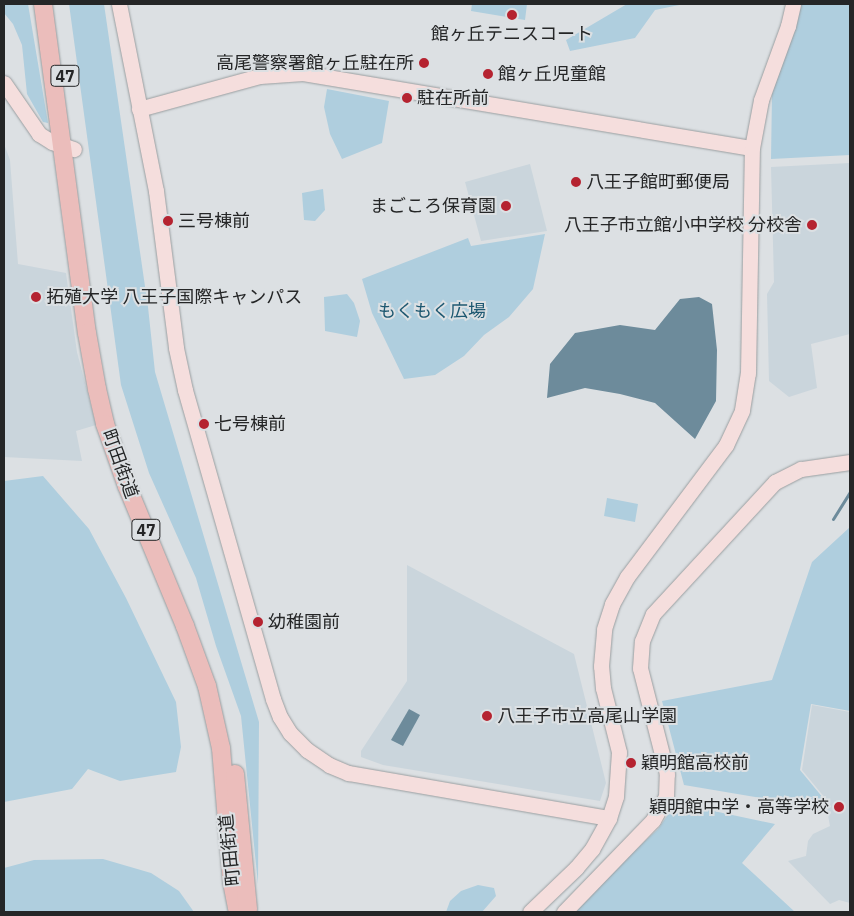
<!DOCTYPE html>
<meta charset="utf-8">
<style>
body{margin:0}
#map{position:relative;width:854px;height:916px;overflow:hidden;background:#dce0e3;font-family:"IBM Plex Sans","Noto Sans JP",sans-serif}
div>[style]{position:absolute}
.built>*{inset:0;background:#cad5dc}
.green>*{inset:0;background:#afcede}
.water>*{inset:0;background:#6d8b9b}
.stream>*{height:3px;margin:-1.5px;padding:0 1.5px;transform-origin:1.5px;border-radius:1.5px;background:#6d8b9b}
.roads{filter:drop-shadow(0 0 1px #999ea0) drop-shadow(0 0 1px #999ea0)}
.secondary>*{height:15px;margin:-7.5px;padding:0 7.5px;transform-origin:7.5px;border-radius:7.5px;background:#f5dedd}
.primary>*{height:18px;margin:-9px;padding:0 9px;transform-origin:9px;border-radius:9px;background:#ebbdbb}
.dots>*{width:14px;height:14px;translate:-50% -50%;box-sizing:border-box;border:2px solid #dce0e3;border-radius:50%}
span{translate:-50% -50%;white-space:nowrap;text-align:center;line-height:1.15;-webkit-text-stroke:4px #dce0e3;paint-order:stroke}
.shield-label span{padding:1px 4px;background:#dce0e3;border:1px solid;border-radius:4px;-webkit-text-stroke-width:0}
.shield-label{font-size:16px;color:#252627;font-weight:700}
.poi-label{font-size:18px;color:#252627}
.right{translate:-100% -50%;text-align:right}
.left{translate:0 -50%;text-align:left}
.park-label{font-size:18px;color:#1e5871}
.street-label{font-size:18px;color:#252627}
.frame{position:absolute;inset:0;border:5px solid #252627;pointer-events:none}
</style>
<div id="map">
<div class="built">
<div style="clip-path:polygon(4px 144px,10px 160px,18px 264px,66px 273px,77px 352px,96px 425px,76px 431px,82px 461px,4px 457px)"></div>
<div style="clip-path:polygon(850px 163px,850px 334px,811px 344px,817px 388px,789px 397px,769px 381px,767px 294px,774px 282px,771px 167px)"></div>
<div style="clip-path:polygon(530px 164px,547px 231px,481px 241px,465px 182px)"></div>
<div style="clip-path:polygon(407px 565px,574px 654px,606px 783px,600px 801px,383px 765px,361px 757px,361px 751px,407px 681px)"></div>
<div style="clip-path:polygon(812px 705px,850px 712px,850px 903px,839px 900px,830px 904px,788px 861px,806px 856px,808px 841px,813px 834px,830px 826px,827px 810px,830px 804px,802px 770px)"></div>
</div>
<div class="green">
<div style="clip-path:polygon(4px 4px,28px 4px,48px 123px,43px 122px,27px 94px,22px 45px,13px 24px,4px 13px)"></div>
<div style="clip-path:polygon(69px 4px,104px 4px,148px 307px,155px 372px,259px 722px,258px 884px,241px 716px,216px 646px,196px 578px,149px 473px,121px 385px)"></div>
<div style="clip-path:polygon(472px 4px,527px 4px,525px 20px,471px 11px)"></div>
<div style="clip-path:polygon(627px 4px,684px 4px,655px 10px,635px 38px,570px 51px,566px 40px)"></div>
<div style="clip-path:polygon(801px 4px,850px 4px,850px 155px,771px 159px,772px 94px,799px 14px)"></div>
<div style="clip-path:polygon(327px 89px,389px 101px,382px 143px,342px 159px,330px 134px,324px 107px)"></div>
<div style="clip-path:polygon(323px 189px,325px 210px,315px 221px,304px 220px,302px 193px)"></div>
<div style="clip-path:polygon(545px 234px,533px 289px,509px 317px,484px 335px,464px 356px,435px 375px,404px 379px,372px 313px,362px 279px,468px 238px,471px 246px)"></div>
<div style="clip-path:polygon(347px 294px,354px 303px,360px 321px,357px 337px,325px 331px,324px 297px)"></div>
<div style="clip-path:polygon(43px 476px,89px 529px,126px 598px,176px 702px,181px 747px,176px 772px,120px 781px,88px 769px,72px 789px,4px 802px,4px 481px)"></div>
<div style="clip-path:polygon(607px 498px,638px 504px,635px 522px,604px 516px)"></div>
<div style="clip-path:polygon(850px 527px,850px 711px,811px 704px,800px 770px,828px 804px,825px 809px,684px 785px,662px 701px,772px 680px,812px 562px)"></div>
<div style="clip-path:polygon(676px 803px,775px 824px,742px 863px,795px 912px,570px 912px,658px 829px)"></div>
<div style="clip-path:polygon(103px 859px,151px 873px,179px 891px,194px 912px,4px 912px,4px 868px,34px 860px)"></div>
<div style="clip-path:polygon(478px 885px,494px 888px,496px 896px,482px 912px,446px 912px,450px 901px,461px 891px)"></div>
</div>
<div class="water">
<div style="clip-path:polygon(699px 297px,712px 304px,717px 350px,716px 401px,695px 439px,655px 403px,620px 394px,585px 388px,547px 398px,550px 364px,575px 333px,620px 325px,655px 330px,680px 299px)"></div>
<div style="clip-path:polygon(409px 709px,420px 715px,403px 746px,391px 740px)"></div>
</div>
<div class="stream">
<div style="left:833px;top:519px;width:32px;rotate:-58deg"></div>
</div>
<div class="roads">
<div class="secondary">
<div style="left:119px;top:4px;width:191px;rotate:78.8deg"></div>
<div style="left:156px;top:191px;width:158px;rotate:82.7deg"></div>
<div style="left:176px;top:348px;width:43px;rotate:77.9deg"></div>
<div style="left:185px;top:390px;width:321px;rotate:74.1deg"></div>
<div style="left:273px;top:699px;width:19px;rotate:69deg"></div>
<div style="left:280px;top:717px;width:19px;rotate:58deg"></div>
<div style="left:290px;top:733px;width:24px;rotate:45deg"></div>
<div style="left:307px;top:750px;width:27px;rotate:34deg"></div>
<div style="left:329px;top:765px;width:21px;rotate:23deg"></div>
<div style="left:348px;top:773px;width:265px;rotate:9.8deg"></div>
<div style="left:4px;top:83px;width:62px;rotate:55.5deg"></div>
<div style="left:39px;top:134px;width:15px;rotate:32deg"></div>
<div style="left:52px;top:142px;width:23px;rotate:18deg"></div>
<div style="left:139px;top:109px;width:125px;rotate:-15.3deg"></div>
<div style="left:260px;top:76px;width:43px;rotate:-4deg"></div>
<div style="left:303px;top:73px;width:455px;rotate:9.5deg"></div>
<div style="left:530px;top:912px;width:64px;rotate:-43.7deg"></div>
<div style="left:576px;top:868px;width:25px;rotate:-50deg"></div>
<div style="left:592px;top:849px;width:35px;rotate:-61deg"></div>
<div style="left:609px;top:818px;width:23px;rotate:-72deg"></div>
<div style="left:616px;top:796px;width:44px;rotate:-86.1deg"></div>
<div style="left:619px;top:752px;width:66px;rotate:-104deg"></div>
<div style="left:603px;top:688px;width:22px;rotate:-95deg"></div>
<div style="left:601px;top:666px;width:37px;rotate:-85deg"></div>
<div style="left:604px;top:629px;width:26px;rotate:-72deg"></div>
<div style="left:612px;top:604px;width:31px;rotate:-61deg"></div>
<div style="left:627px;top:577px;width:165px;rotate:-53.1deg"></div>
<div style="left:726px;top:445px;width:38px;rotate:-65deg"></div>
<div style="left:742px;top:410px;width:37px;rotate:-81deg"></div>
<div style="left:748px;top:373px;width:225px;rotate:-89deg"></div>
<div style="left:752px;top:148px;width:49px;rotate:-79.4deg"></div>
<div style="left:761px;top:100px;width:79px;rotate:-70deg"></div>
<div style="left:788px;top:26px;width:23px;rotate:-77deg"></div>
<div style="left:564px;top:912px;width:128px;rotate:-45.9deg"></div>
<div style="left:653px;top:820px;width:26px;rotate:-61deg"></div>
<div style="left:666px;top:797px;width:23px;rotate:-88deg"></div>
<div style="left:667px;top:774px;width:109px;rotate:-104.3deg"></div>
<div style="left:640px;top:668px;width:27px;rotate:-86deg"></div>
<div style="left:642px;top:641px;width:29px;rotate:-68deg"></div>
<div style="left:653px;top:614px;width:180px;rotate:-47.3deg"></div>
<div style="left:775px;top:482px;width:29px;rotate:-27deg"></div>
<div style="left:801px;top:469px;width:49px;rotate:-8.1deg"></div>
</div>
<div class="primary">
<div style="left:43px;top:4px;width:332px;rotate:82.4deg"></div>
<div style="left:87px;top:333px;width:57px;rotate:79.9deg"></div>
<div style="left:97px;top:389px;width:36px;rotate:77deg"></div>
<div style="left:105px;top:424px;width:66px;rotate:70.5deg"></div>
<div style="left:127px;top:486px;width:152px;rotate:67.5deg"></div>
<div style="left:185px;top:626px;width:64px;rotate:69.9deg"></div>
<div style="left:207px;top:686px;width:64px;rotate:77.3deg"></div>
<div style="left:221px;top:748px;width:134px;rotate:85.3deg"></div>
<div style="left:232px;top:882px;width:31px;rotate:79deg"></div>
<div style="left:235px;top:774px;width:136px;rotate:84.5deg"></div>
</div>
</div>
<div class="dots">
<div style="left:512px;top:15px;background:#b52330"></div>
<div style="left:424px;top:63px;background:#b52330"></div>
<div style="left:488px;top:74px;background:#b52330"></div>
<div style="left:407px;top:98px;background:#b52330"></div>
<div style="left:576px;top:182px;background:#b52330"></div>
<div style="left:506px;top:206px;background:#b52330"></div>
<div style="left:168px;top:221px;background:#b52330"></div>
<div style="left:812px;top:225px;background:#b52330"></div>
<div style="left:36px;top:297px;background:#b52330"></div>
<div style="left:204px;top:424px;background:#b52330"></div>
<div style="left:258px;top:622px;background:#b52330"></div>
<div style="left:487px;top:716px;background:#b52330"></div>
<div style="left:631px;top:763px;background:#b52330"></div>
<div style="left:839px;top:807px;background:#b52330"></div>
</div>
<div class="shield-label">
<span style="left:65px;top:76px">47</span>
<span style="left:146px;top:530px">47</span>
</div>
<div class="poi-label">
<span style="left:512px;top:34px">館ヶ丘テニスコート</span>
<span class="right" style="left:414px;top:63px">高尾警察署館ヶ丘駐在所</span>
<span class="left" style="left:498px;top:74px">館ヶ丘児童館</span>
<span class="left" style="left:417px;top:98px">駐在所前</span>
<span class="left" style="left:586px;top:182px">八王子館町郵便局</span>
<span class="right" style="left:496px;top:206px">まごころ保育園</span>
<span class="left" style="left:178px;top:221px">三号棟前</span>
<span class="right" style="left:802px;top:225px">八王子市立館小中学校 分校舎</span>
<span class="left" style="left:46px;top:297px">拓殖大学 八王子国際キャンパス</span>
<span class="left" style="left:214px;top:424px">七号棟前</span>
<span class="left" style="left:268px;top:622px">幼稚園前</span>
<span class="left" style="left:497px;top:716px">八王子市立高尾山学園</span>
<span class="left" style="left:641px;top:763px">穎明館高校前</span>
<span class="right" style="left:829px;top:807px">穎明館中学・高等学校</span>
</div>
<div class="park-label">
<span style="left:432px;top:311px">もくもく広場</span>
</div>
<div class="street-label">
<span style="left:120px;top:464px;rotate:70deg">町田街道</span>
<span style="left:230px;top:850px;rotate:-96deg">町田街道</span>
</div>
<div class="frame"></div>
</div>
